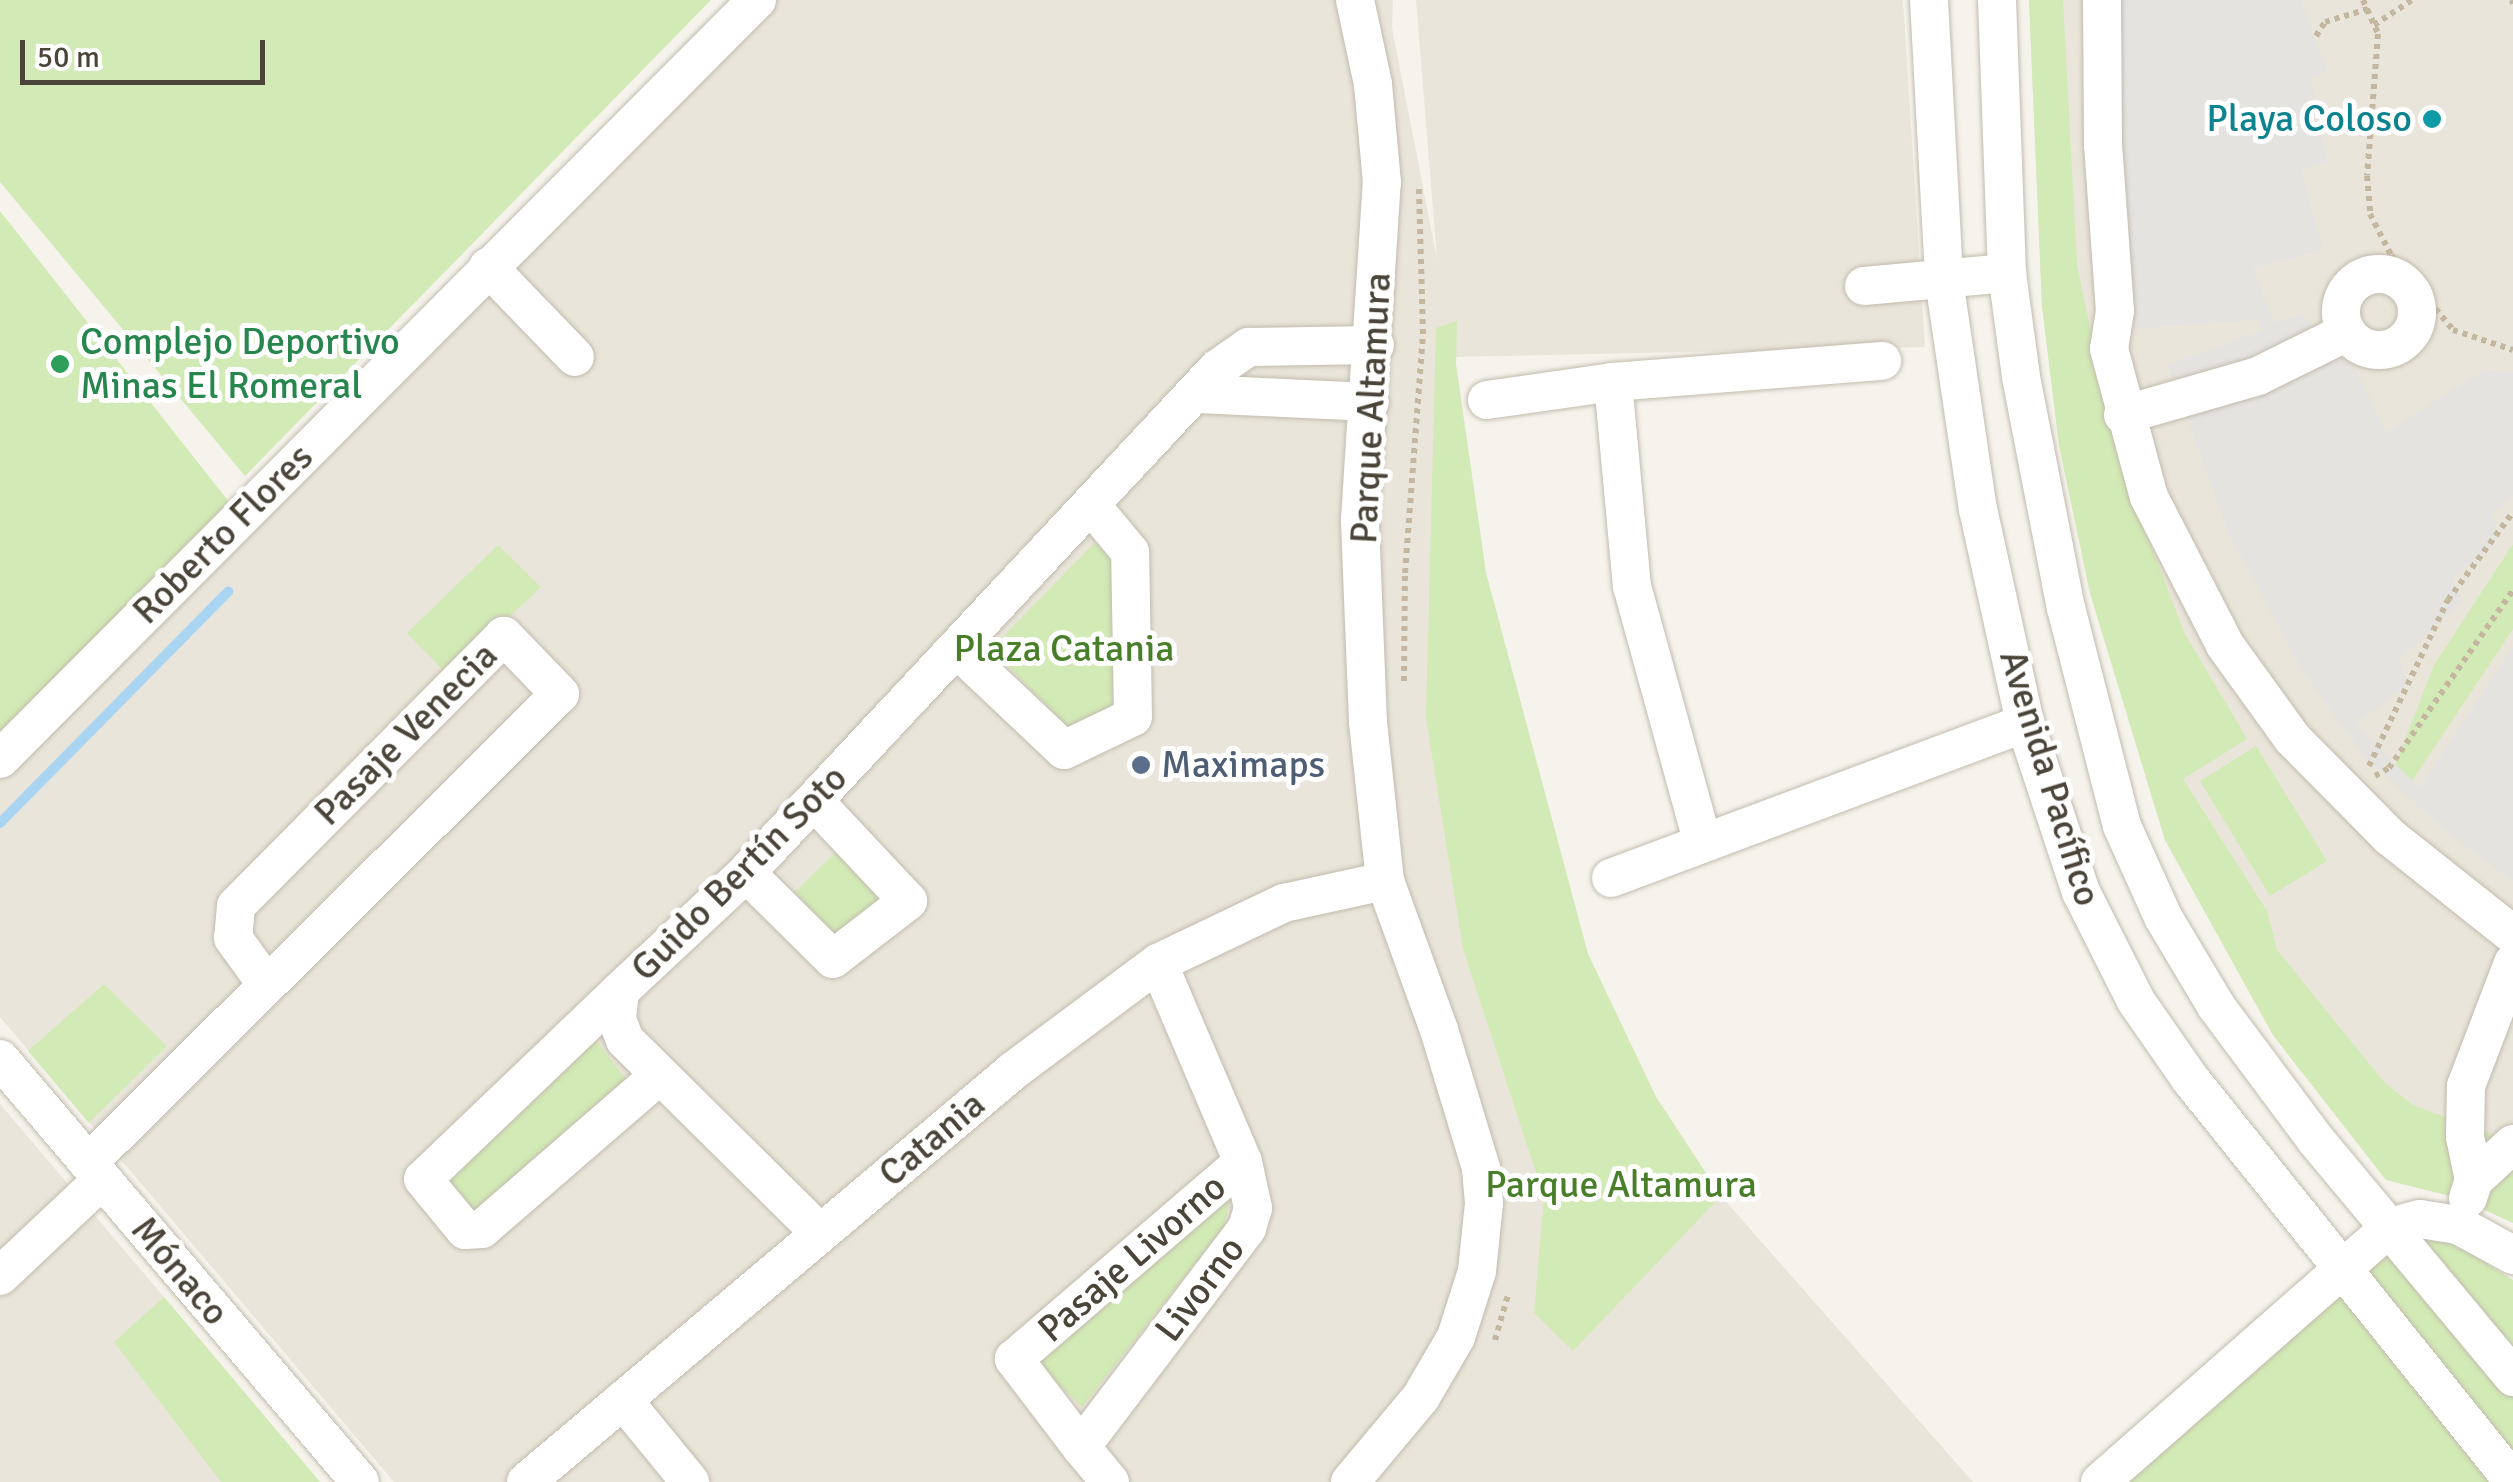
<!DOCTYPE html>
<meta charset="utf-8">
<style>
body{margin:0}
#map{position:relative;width:2513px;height:1482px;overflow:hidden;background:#f6f3ec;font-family:Signika,sans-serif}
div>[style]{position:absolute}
.residential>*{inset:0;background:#eae5da}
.green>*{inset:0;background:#d2eab5}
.parking>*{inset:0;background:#e5e3e0}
.stream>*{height:10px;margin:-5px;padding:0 5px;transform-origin:5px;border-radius:5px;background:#a9d4f2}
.path>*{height:6px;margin-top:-3px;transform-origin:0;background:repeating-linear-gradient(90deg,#c4b79f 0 5px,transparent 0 10px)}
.roads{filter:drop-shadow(0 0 2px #c2bbae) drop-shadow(0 0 2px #c2bbae)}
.minor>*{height:38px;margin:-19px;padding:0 19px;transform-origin:19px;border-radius:19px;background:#fff}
.minor>.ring{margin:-19px;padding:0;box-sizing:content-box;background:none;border:38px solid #fff;border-radius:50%}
.dots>*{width:28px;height:28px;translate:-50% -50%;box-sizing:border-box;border:5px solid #fff;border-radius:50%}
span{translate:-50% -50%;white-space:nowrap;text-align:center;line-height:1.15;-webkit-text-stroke:10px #fff;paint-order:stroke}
.culture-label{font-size:38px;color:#0d838f}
.right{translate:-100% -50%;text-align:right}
.leisure-label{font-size:38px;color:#27864d}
.left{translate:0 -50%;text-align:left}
.street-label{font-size:38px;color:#4b4439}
.park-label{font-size:38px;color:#4a7f2a}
.service-label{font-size:38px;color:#4e5e75}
.scale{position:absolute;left:20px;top:40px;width:245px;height:45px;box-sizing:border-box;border:5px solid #4b4439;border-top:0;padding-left:12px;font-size:30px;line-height:35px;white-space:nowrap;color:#4b4439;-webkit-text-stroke:8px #fff;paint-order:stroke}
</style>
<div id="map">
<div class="residential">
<div style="clip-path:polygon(746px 0,1393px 0,1392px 28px,1437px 259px,1416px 0,1903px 0,1925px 347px,1455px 357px,1486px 573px,1588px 954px,1656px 1097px,1721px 1196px,1973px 1482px,394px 1482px,0 1017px,0 780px,647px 89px)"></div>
<div style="clip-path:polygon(2029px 0,2513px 0,2513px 1223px,2459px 1198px,2386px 1180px,2273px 1035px,2165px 840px,2090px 593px,2059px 445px,2042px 306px)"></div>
<div style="clip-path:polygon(0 1104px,164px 1297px,320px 1482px,0 1482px)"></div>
</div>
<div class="green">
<div style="clip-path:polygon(0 0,711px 0,245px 476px,0 182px)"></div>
<div style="clip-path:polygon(2029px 0,2063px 0,2077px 265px,2118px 461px,2185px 634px,2247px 739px,2183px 779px,2267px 911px,2277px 950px,2384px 1082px,2413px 1105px,2513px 1142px,2513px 1223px,2459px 1198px,2386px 1180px,2273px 1035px,2165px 840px,2090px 593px,2059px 445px,2042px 306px)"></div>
<div style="clip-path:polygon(0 211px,240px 516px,0 753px)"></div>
<div style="clip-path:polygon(1457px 321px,1456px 365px,1486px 573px,1588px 954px,1656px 1097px,1721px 1196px,1573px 1351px,1534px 1313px,1544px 1197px,1463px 949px,1426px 718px,1436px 328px)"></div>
<div style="clip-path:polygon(1094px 543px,1113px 558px,1117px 708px,1070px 729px,991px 649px)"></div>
<div style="clip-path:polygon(2513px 544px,2513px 629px,2408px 787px,2392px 774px,2434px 665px)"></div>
<div style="clip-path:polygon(498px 545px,541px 587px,448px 675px,407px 633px)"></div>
<div style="clip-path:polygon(2256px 746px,2327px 861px,2270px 896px,2200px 781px)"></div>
<div style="clip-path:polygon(836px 852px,881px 898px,836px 938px,795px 892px)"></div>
<div style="clip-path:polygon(104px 984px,167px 1046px,89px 1123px,28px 1051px)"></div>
<div style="clip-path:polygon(590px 1033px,630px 1085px,492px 1205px,468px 1212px,443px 1187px,451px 1163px)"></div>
<div style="clip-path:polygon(1229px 1200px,1225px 1225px,1082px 1407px,1038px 1365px,1053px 1342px)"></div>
<div style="clip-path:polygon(2438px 1233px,2513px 1280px,2513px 1459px,2489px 1482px,2127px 1482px,2392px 1247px)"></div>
<div style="clip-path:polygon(164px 1297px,320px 1482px,221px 1482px,114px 1342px)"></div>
</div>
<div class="parking">
<div style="clip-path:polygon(2119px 0,2301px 0,2327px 72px,2311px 77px,2327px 162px,2301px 171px,2323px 250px,2253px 269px,2274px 322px,2303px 315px,2360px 377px,2386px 433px,2485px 370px,2513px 372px,2513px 495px,2492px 513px,2500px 537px,2453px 578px,2462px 601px,2399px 660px,2408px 683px,2355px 725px,2420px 788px,2513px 646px,2513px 881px,2443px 829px,2364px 756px,2304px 673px,2229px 534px,2168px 365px,2263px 330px,2257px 320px,2130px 329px)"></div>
</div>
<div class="stream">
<div style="left:0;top:823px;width:325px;rotate:-45.4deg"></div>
</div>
<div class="path">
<div style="left:2363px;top:0;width:37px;rotate:66deg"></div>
<div style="left:2378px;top:34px;width:142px;rotate:94.4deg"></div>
<div style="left:2367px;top:176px;width:38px;rotate:85deg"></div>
<div style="left:2370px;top:214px;width:46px;rotate:62.9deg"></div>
<div style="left:2391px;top:255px;width:97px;rotate:50.4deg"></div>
<div style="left:2453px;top:330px;width:63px;rotate:18.4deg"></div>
<div style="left:2512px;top:0;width:4px;rotate:76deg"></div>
<div style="left:2374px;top:25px;width:45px;rotate:-33.3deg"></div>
<div style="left:2316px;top:36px;width:17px;rotate:-57deg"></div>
<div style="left:2325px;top:22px;width:45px;rotate:-16.8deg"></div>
<div style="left:1404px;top:681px;width:108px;rotate:-89.5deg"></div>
<div style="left:1405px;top:573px;width:240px;rotate:-85.7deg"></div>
<div style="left:1423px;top:334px;width:145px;rotate:-91.6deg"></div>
<div style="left:2369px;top:766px;width:184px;rotate:-64.6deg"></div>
<div style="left:2448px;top:600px;width:109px;rotate:-53.5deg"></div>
<div style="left:2375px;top:776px;width:16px;rotate:-30deg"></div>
<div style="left:2389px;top:768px;width:217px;rotate:-55.1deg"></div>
<div style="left:1495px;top:1340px;width:47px;rotate:-73.9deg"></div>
</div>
<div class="roads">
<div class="minor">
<div style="left:1929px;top:0;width:280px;rotate:86.9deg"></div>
<div style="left:1944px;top:280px;width:232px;rotate:81.6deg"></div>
<div style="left:1978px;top:509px;width:219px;rotate:77.6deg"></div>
<div style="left:2025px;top:723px;width:178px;rotate:71.7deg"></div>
<div style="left:2081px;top:892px;width:122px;rotate:63.2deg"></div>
<div style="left:2136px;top:1001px;width:96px;rotate:55.2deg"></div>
<div style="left:2191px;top:1080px;width:514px;rotate:51.24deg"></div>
<div style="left:1997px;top:0;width:273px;rotate:87.9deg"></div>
<div style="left:2007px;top:273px;width:105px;rotate:82.3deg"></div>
<div style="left:2021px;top:377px;width:235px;rotate:79deg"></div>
<div style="left:2066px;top:608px;width:225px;rotate:75.6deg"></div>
<div style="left:2122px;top:826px;width:100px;rotate:65.7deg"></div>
<div style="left:2163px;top:917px;width:104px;rotate:59.2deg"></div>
<div style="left:2216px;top:1006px;width:166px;rotate:53.3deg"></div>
<div style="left:2315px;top:1139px;width:310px;rotate:50.2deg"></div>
<div style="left:2102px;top:0;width:144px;rotate:89.6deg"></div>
<div style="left:2103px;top:144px;width:167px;rotate:85.9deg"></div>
<div style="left:2115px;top:311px;width:38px;rotate:99deg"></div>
<div style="left:2109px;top:349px;width:153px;rotate:74.9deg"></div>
<div style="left:2149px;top:497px;width:166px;rotate:62.8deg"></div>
<div style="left:2225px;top:645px;width:115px;rotate:54.2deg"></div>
<div style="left:2292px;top:738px;width:139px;rotate:45.3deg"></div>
<div style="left:2390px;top:837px;width:157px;rotate:38.5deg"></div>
<div style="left:488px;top:267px;width:125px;rotate:46deg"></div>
<div class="ring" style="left:2341px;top:274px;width:38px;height:38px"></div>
<div style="left:1864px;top:286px;width:144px;rotate:-5.2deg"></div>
<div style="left:1613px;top:382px;width:205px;rotate:84.7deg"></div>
<div style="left:1632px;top:586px;width:264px;rotate:74.6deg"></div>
<div style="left:1198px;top:394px;width:172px;rotate:2.7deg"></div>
<div style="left:1487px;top:400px;width:127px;rotate:-8.1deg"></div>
<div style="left:1613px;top:382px;width:270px;rotate:-4.5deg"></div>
<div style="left:2123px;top:415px;width:141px;rotate:-16.1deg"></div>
<div style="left:2258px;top:376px;width:99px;rotate:-26.3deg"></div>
<div style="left:957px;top:649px;width:147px;rotate:43.3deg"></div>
<div style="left:1064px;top:750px;width:76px;rotate:-25.6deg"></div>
<div style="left:1133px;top:717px;width:165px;rotate:-91deg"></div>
<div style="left:1130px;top:552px;width:60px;rotate:-129.6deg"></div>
<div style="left:0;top:759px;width:1072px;rotate:-45.08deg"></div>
<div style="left:746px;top:873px;width:122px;rotate:44.7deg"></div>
<div style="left:833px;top:959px;width:95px;rotate:-37.7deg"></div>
<div style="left:908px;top:901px;width:137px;rotate:-133.2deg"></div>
<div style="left:1611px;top:878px;width:442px;rotate:-20.5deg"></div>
<div style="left:620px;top:991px;width:272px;rotate:136.3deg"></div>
<div style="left:423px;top:1179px;width:66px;rotate:50.5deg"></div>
<div style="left:465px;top:1230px;width:17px;rotate:-3deg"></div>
<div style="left:482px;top:1229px;width:235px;rotate:-40.9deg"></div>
<div style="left:0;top:1059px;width:555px;rotate:49.6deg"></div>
<div style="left:88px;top:1163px;width:665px;rotate:-44.82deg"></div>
<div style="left:560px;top:694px;width:81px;rotate:-134deg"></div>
<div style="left:504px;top:636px;width:380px;rotate:134.8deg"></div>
<div style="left:236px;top:906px;width:32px;rotate:95deg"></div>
<div style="left:233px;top:938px;width:54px;rotate:54deg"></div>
<div style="left:2474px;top:1180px;width:44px;rotate:-101.8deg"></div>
<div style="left:2465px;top:1137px;width:51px;rotate:-88.9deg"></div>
<div style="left:2466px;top:1086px;width:132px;rotate:-69.1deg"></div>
<div style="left:2468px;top:1198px;width:19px;rotate:-72deg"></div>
<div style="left:2474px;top:1180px;width:53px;rotate:-42.7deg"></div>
<div style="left:820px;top:1233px;width:274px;rotate:-135.3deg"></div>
<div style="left:625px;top:1040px;width:22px;rotate:-111deg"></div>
<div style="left:617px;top:1019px;width:28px;rotate:-84deg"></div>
<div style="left:620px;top:991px;width:173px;rotate:-43.1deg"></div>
<div style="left:746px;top:873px;width:690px;rotate:-46.94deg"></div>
<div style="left:1217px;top:369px;width:39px;rotate:-35deg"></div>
<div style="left:1249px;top:347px;width:126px;rotate:-0.9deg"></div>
<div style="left:0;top:1276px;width:140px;rotate:-43.3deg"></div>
<div style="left:623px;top:1400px;width:106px;rotate:50.7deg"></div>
<div style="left:1081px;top:1447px;width:111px;rotate:-127.3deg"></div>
<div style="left:1014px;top:1359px;width:302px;rotate:-40.7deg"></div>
<div style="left:526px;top:1482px;width:637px;rotate:-40.16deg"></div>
<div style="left:1013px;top:1071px;width:181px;rotate:-36.7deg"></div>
<div style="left:1158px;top:963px;width:140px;rotate:-25.5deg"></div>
<div style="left:1284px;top:903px;width:103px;rotate:-12.3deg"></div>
<div style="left:1110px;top:1482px;width:45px;rotate:-129.6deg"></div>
<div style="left:1081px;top:1447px;width:275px;rotate:-52.8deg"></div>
<div style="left:1247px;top:1228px;width:21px;rotate:-73deg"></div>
<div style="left:1253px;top:1208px;width:47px;rotate:-102.3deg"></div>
<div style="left:1243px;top:1162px;width:216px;rotate:-113.1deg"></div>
<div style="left:1350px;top:1482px;width:111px;rotate:-50.1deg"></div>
<div style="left:1421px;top:1397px;width:69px;rotate:-59.7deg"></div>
<div style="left:1456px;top:1337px;width:69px;rotate:-72.3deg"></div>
<div style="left:1477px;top:1271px;width:68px;rotate:-84.1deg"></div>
<div style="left:1484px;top:1203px;width:35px;rotate:-95deg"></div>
<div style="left:1481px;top:1168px;width:144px;rotate:-106.9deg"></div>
<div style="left:1439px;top:1030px;width:158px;rotate:-109.9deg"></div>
<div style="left:1385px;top:881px;width:160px;rotate:-96.1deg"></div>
<div style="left:1368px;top:722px;width:203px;rotate:-92.3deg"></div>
<div style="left:1360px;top:519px;width:337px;rotate:-86.3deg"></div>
<div style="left:1382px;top:183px;width:99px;rotate:-95.2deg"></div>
<div style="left:1373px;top:84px;width:86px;rotate:-102.1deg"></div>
<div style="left:2100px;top:1482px;width:386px;rotate:-41.3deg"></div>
<div style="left:2390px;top:1227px;width:31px;rotate:-15deg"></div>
<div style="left:2420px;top:1219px;width:38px;rotate:9deg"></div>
<div style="left:2458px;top:1225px;width:63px;rotate:28.6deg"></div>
</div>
</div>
<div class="dots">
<div style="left:2432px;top:119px;background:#0f9aa8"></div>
<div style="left:60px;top:364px;background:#2e9e5b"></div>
<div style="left:1141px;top:765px;background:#5c6f8a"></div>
</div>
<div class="culture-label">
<span class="right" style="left:2412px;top:119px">Playa Coloso</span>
</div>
<div class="leisure-label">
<span class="left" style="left:80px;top:364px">Complejo Deportivo<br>Minas El Romeral</span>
</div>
<div class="street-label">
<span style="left:1371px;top:408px;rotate:-87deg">Parque Altamura</span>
<span style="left:223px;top:534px;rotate:-45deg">Roberto Flores</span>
<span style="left:406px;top:734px;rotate:-45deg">Pasaje Venecia</span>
<span style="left:2050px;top:778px;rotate:73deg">Avenida Pacífico</span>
<span style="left:739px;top:873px;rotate:-45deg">Guido Bertín Soto</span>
<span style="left:932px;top:1139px;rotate:-40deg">Catania</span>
<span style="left:1132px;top:1258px;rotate:-41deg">Pasaje Livorno</span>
<span style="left:180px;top:1271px;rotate:50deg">Mónaco</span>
<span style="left:1200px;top:1289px;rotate:-53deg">Livorno</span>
</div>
<div class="park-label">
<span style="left:1064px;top:649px">Plaza Catania</span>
<span style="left:1621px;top:1185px">Parque Altamura</span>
</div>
<div class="service-label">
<span class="left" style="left:1161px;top:765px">Maximaps</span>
</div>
<div class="scale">50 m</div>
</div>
